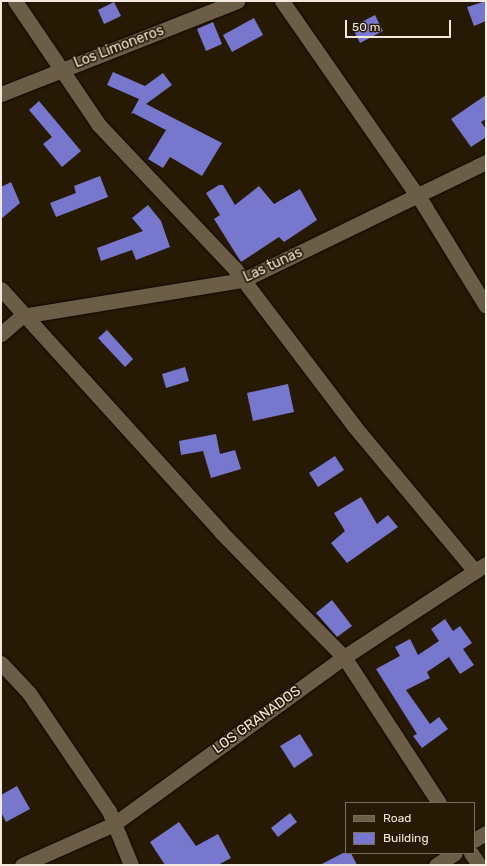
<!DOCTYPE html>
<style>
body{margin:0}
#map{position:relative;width:487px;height:866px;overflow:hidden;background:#271a05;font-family:Rubik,sans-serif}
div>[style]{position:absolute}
.building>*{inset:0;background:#7777ce}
.roads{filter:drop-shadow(0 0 1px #0f0500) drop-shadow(0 0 1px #0f0500)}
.minor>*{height:15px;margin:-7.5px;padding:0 7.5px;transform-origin:7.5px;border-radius:7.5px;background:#6c5d46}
span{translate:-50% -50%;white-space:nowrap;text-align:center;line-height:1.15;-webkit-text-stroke:3.5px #271a05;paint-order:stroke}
.street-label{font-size:14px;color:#f3eadd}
.frame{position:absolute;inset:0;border:2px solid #f3eadd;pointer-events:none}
.legend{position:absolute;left:345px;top:802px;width:130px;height:52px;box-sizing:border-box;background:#271a05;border:1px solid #796d5b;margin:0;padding:5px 7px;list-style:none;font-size:12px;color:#f3eadd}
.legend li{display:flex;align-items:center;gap:8px;height:20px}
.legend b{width:20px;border:1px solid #796d5b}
.scale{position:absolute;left:345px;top:20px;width:106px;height:18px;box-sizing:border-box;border:2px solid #f3eadd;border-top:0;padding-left:5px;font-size:12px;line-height:14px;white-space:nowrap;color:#f3eadd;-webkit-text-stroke:3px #271a05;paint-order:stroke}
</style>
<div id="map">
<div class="building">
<div style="clip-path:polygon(486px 1px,486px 21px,474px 26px,467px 7px)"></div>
<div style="clip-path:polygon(114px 2px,121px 16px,104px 24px,98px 10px)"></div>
<div style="clip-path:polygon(375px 15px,383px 31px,360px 43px,352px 27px)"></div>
<div style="clip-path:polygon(254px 18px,263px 35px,232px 52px,223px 35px)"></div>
<div style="clip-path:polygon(213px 22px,222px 44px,206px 51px,197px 29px)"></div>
<div style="clip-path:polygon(113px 72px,145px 86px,163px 73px,172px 85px,146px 104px,222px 143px,202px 176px,170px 157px,163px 168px,148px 159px,166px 130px,133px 113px,131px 114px,139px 99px,107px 85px)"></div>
<div style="clip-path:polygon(486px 95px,486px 119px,481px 122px,486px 129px,486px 137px,471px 147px,451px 119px)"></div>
<div style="clip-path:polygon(39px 101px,81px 151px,62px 167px,43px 144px,52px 137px,29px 110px)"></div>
<div style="clip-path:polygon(100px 176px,108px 197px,56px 217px,50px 203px,76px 193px,74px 186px)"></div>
<div style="clip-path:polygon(11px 182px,20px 203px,1px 219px,1px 187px)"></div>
<div style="clip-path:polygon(219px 185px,223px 185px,235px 205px,259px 186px,274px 204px,300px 189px,317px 220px,284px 242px,279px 237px,241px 262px,214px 219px,220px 215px,206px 193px)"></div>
<div style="clip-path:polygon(148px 205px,161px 221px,170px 247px,136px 260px,132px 250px,101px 261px,97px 248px,143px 231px,132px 218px)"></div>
<div style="clip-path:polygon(107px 330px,133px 359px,125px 367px,98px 338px)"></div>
<div style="clip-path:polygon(185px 367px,189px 381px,166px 388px,162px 374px)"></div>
<div style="clip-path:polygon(288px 384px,294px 412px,253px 421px,247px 393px)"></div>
<div style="clip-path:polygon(216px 434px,220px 454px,235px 450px,241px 469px,211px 478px,203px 451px,181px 455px,179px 441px)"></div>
<div style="clip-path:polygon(335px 456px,344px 470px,318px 487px,309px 473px)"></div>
<div style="clip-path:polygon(361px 497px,377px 524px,388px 515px,398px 527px,347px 563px,331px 543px,345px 531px,334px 513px)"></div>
<div style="clip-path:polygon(332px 600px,352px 626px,337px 637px,316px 613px)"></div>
<div style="clip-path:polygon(445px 619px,453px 631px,460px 626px,472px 643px,463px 649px,474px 665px,460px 674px,449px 657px,427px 672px,430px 678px,406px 690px,430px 724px,439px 717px,448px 729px,422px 748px,413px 736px,417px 734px,376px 669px,400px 656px,395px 647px,410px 639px,418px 655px,439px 641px,431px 629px)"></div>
<div style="clip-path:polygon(300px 734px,313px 755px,294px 768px,280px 746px)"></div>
<div style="clip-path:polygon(17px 786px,30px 809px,6px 822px,1px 812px,1px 795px)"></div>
<div style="clip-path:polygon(290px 813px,297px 822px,278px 837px,271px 828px)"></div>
<div style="clip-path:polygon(179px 822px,196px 846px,218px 834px,231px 858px,218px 865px,165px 865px,150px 842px)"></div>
<div style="clip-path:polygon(343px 853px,351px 853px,357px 865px,320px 865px)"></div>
</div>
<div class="roads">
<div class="minor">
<div style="left:15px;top:1px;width:150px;rotate:55.9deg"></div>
<div style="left:99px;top:125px;width:198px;rotate:46.6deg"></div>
<div style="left:235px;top:269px;width:197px;rotate:52.8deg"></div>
<div style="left:354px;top:426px;width:189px;rotate:50.2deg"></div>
<div style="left:282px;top:1px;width:251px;rotate:55.2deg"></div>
<div style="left:425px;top:207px;width:116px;rotate:58.4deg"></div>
<div style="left:1px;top:94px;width:254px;rotate:-21.5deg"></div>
<div style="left:1px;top:289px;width:328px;rotate:47.8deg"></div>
<div style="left:221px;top:532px;width:175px;rotate:45.5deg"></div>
<div style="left:344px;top:657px;width:174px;rotate:56.9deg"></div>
<div style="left:1px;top:334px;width:28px;rotate:-41deg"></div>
<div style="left:22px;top:316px;width:224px;rotate:-9.3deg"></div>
<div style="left:243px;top:280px;width:270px;rotate:-25.9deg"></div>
<div style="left:1px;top:663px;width:41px;rotate:47deg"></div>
<div style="left:29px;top:693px;width:143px;rotate:55.9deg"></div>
<div style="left:109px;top:811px;width:58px;rotate:67.8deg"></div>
<div style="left:474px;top:840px;width:14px;rotate:-30deg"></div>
<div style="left:471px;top:853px;width:14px;rotate:56deg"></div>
<div style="left:22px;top:865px;width:101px;rotate:-24deg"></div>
<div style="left:114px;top:824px;width:284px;rotate:-36deg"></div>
<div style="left:344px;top:657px;width:170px;rotate:-33.2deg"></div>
<div style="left:436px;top:865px;width:22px;rotate:-32deg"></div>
</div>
</div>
<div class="street-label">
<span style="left:119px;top:47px;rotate:-21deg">Los Limoneros</span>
<span style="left:273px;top:265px;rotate:-25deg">Las tunas</span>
<span style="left:257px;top:720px;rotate:-36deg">LOS GRANADOS</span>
</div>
<div class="frame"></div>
<ul class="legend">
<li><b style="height:5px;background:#6c5d46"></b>Road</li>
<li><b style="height:11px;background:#7777ce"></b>Building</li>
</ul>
<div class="scale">50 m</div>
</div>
